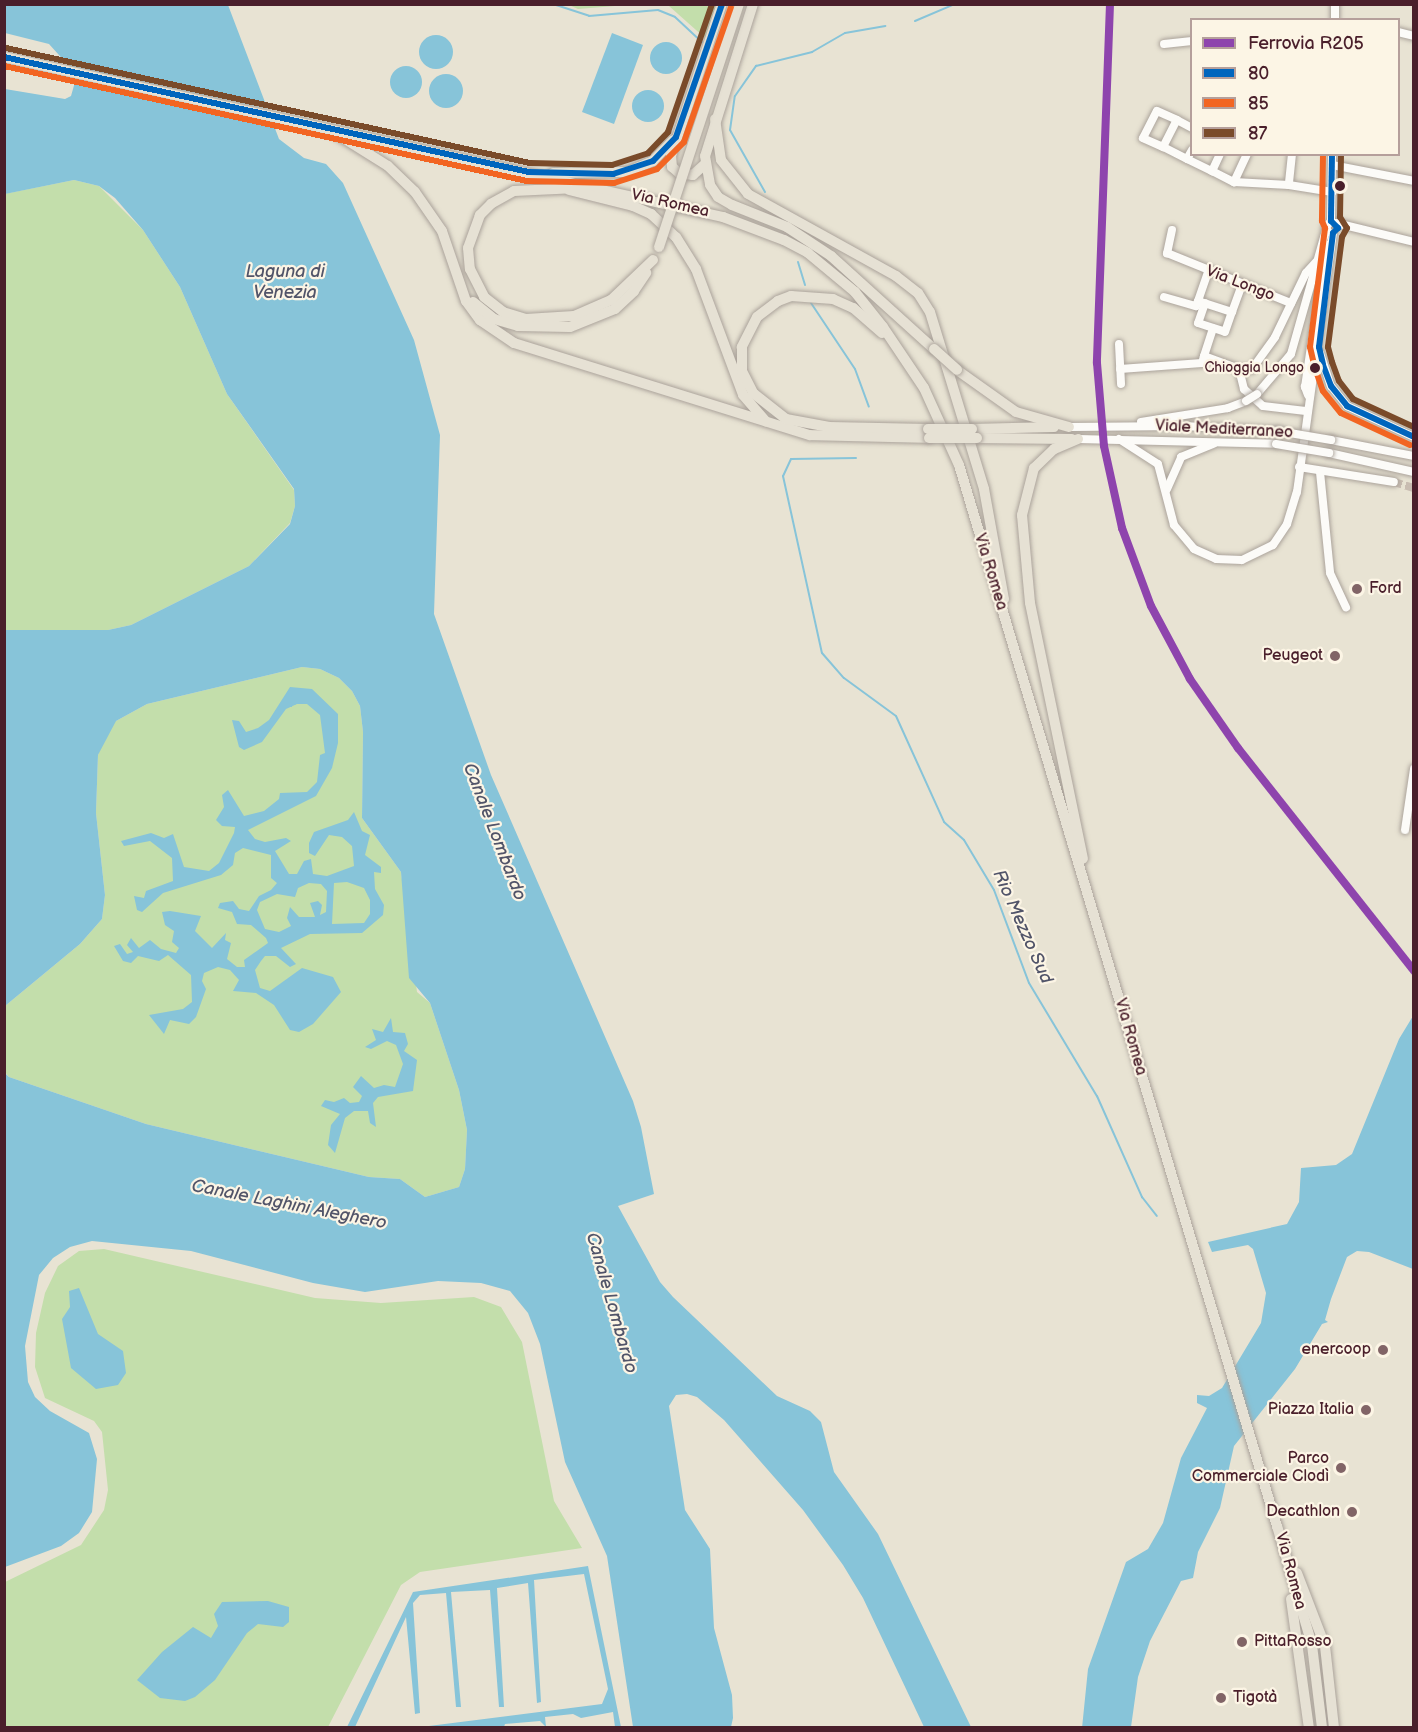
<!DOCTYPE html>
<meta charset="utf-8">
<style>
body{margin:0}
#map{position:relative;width:1418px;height:1732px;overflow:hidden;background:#e8e3d3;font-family:"Balsamiq Sans",sans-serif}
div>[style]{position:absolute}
.green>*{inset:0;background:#c3deab}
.water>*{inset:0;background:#87c4d9}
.round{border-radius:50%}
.pier>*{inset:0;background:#e8e3d3}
.stream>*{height:2px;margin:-1px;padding:0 1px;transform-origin:1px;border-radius:1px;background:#87c4d9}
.minor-tunnel>*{height:8px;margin-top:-4px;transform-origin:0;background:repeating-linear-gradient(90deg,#c8bcb1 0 8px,transparent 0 12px)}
.roads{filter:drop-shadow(0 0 2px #aba39b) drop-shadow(0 0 2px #aba39b)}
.minor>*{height:8px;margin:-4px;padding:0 4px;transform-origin:4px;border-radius:4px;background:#fcfbf8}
.major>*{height:10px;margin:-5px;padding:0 5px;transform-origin:5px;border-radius:5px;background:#e6e1d4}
.bridges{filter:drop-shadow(0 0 2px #aba39b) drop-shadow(0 0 2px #aba39b)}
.minor-bridge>*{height:8px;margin:-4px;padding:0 4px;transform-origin:4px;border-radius:4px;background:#fcfbf8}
.major-bridge>*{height:10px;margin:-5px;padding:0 5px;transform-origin:5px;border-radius:5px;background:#e6e1d4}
.bus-1>*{height:6px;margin:-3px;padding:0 3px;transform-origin:3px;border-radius:3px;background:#0065bd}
.bus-2>*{height:6px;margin:-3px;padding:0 3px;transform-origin:3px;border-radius:3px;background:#f26522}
.bus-3>*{height:6px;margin:-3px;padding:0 3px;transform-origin:3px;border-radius:3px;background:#7a4b2a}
.rail-1>*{height:8px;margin:-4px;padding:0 4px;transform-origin:4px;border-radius:4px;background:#8e44ad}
.dots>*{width:16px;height:16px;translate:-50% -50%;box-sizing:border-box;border:3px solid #fcf5e5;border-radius:50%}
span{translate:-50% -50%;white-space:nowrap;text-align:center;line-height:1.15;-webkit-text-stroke:4.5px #fcf5e5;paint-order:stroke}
.bus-label{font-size:14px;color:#4a1f2b}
.right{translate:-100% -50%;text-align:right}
.street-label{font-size:16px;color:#4a1f2b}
.poi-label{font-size:16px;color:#4a1f2b}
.left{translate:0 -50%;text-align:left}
.water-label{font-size:18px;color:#515469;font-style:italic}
.frame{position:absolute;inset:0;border:6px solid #4a1f2b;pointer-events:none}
.legend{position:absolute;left:1190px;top:18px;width:210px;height:138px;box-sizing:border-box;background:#fcf5e5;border:2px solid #b59f9b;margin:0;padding:8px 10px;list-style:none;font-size:18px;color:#4a1f2b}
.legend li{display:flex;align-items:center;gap:12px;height:30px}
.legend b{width:30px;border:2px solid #b59f9b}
</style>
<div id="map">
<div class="green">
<div style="clip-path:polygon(569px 5px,627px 5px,578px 9px)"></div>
<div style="clip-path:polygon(646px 5px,716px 5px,705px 38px,669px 6px)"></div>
<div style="clip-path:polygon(74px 180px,99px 186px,143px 230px,180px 287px,227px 394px,294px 490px,295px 506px,290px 523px,249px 566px,131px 625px,108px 630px,6px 630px,4px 194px)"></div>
<div style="clip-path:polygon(5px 636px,116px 721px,147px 704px,302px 667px,320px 669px,339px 678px,352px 691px,360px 706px,363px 732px,362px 818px,401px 872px,417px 992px,430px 1003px,459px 1090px,467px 1130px,465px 1169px,459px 1187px,425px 1197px,400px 1179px,369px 1177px,146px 1124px,9px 1077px,5px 1072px,5px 1006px,80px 944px,102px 919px,105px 895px,96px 813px,98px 755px,105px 736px)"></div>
<div style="clip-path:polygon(104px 1249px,315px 1298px,381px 1303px,474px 1297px,501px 1307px,522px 1342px,554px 1501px,582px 1548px,420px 1572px,401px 1585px,328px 1727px,5px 1728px,5px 1582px,81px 1545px,104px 1510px,108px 1490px,102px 1432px,94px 1421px,45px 1398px,35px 1367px,36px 1333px,45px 1293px,58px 1266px,79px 1251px)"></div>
</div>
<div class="water">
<div style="clip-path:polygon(5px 5px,228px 5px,279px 139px,304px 158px,326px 164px,343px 183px,414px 340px,440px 435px,434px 614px,491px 775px,633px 1101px,641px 1127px,654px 1194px,618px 1206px,660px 1282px,673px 1297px,777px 1396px,810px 1411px,821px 1422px,834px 1472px,878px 1534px,971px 1727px,924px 1727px,863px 1598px,843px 1565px,803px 1510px,724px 1420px,697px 1397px,687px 1394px,676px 1395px,669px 1406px,685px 1510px,710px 1549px,714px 1628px,732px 1695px,733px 1718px,731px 1727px,633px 1727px,607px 1556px,565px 1462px,540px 1344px,528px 1313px,510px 1291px,481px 1283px,438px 1281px,365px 1292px,313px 1283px,191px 1251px,92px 1241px,70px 1247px,53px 1258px,39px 1275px,25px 1346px,28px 1382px,35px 1397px,50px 1411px,89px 1433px,97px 1459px,92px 1512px,79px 1533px,61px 1546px,5px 1567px,4px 1072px,9px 1077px,146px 1124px,369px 1177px,400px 1179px,425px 1197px,459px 1187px,465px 1169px,467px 1130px,459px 1090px,430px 1003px,409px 978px,401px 872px,362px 818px,363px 732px,360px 706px,352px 691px,339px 678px,320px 669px,302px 667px,147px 704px,116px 721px,98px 755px,96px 813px,105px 895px,102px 919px,80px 944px,5px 1006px,5px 630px,108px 630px,131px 625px,249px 566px,290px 524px,295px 506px,294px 489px,227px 394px,180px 287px,143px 230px,115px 198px,99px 186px,74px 180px,5px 194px,5px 89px,65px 99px,71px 96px,77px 75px,49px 44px,5px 33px)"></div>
<div style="clip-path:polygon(612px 33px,643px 45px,614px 124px,582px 112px)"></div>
<div class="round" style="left:419px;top:35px;width:34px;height:34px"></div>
<div class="round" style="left:650px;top:42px;width:32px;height:32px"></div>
<div class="round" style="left:390px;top:66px;width:32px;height:32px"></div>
<div class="round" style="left:429px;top:74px;width:34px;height:34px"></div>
<div class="round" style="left:632px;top:90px;width:32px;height:32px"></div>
<div style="clip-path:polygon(evenodd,290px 687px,312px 689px,338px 714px,338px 743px,332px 768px,316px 796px,248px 830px,255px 839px,265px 842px,286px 838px,291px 841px,275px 851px,289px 874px,297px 874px,304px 861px,311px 859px,313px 874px,327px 876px,354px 866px,352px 846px,342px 837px,329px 835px,315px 856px,309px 853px,309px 843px,314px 832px,348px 820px,354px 812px,362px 831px,370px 835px,365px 855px,381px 867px,381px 873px,374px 872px,375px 889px,384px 905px,383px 915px,362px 933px,310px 934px,281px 948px,296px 964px,290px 967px,276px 956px,265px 956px,261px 961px,255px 970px,260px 988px,270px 991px,302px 968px,333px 977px,341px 992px,313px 1024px,299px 1032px,290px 1030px,274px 1005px,256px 993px,233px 991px,239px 980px,230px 970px,218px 967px,204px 973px,202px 981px,206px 989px,196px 1017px,189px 1024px,170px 1020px,164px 1034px,149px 1015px,183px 1009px,192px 1002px,191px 975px,168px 955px,159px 961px,138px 956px,131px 963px,123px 961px,114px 946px,120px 944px,127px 954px,133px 952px,127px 945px,131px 938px,139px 948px,150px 940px,161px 949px,176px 953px,179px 948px,172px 942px,174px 931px,165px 925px,162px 912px,170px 911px,201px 916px,195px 931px,212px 948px,226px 933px,225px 940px,231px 943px,227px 959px,237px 967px,245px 967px,244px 960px,268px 943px,266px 938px,251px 925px,237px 924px,232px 912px,218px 908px,220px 903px,233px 901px,239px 909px,249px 911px,259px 896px,271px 890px,277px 883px,271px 878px,271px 855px,243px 848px,235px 853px,233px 865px,221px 875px,163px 893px,142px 912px,137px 910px,134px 896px,144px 898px,146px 891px,173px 881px,172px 858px,150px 841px,124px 846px,121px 841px,151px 833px,164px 838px,173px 834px,184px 867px,209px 871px,219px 863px,234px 833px,235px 827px,222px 826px,216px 820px,224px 807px,222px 795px,228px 790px,244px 816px,264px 811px,279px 799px,280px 793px,307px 792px,317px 782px,320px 755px,325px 753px,320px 715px,307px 704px,297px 704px,286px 709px,262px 742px,244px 750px,239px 747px,232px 720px,239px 721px,246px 732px,258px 728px,269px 720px,290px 687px,347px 882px,364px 888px,370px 900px,370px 914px,364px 923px,332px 924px,334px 883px,347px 882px,290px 687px,309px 883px,321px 884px,327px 891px,326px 912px,320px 915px,322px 905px,318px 901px,310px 903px,315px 917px,299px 917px,290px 907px,287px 918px,291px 926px,279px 932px,265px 929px,257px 910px,260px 902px,277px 894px,295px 897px,298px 888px,309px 883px)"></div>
<div style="clip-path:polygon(1413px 1016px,1413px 1269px,1369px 1252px,1357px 1251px,1347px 1257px,1331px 1299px,1325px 1320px,1328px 1322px,1322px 1324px,1295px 1369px,1234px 1446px,1220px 1508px,1198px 1552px,1193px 1578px,1181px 1581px,1150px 1641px,1138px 1677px,1131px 1727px,1082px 1728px,1088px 1669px,1126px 1562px,1148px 1549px,1163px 1523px,1181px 1458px,1207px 1408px,1197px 1403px,1197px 1395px,1209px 1396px,1222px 1388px,1261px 1323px,1266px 1293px,1253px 1249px,1248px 1245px,1212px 1252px,1208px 1242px,1287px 1224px,1299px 1202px,1301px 1168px,1336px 1165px,1352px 1154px,1399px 1039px)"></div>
<div style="clip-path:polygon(391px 1018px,393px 1032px,405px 1033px,408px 1044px,404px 1051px,417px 1060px,413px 1091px,378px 1097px,373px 1103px,376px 1127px,370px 1123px,368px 1111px,354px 1111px,345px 1118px,335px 1153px,328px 1145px,331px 1125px,340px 1114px,321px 1106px,325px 1100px,334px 1102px,344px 1098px,350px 1103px,359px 1102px,362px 1096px,353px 1087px,361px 1076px,374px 1088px,384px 1085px,395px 1087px,403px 1064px,396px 1045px,387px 1041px,371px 1049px,365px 1047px,376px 1040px,372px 1029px,383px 1032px)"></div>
<div style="clip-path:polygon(79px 1288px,98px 1334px,123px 1351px,126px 1373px,118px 1385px,96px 1389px,71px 1368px,62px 1319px,70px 1307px,69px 1291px)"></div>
<div style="clip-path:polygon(588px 1566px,621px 1727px,615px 1727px,613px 1712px,581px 1718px,573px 1714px,545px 1717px,546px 1727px,540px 1721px,505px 1724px,504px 1727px,421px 1727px,602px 1704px,608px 1689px,584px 1574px,534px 1580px,541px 1702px,537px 1703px,528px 1583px,497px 1588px,504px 1707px,499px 1707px,490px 1590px,451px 1592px,461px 1707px,456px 1707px,446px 1593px,420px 1595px,413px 1603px,420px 1713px,415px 1714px,406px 1617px,355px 1727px,347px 1727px,413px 1592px)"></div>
<div style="clip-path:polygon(268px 1601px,289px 1607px,289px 1622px,283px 1627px,258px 1624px,247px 1633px,215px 1680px,195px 1697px,185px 1701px,160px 1698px,137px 1680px,162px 1652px,193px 1627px,211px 1638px,218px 1626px,214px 1614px,222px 1602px)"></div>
</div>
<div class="pier">
<div style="clip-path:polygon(62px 64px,269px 109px,276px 124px,72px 81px,74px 72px)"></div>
</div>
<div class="stream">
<div style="left:553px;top:4px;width:38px;rotate:18deg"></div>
<div style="left:589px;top:16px;width:69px;rotate:-5deg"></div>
<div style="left:658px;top:10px;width:18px;rotate:22deg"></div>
<div style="left:675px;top:17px;width:37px;rotate:43deg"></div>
<div style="left:915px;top:21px;width:43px;rotate:-23deg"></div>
<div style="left:765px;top:192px;width:71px;rotate:-119.4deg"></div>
<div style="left:730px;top:130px;width:34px;rotate:-82deg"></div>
<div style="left:735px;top:96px;width:37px;rotate:-55deg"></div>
<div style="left:756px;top:66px;width:58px;rotate:-14deg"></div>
<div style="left:812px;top:52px;width:38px;rotate:-30deg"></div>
<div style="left:845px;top:33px;width:41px;rotate:-9.9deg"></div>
<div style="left:798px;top:262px;width:24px;rotate:73deg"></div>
<div style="left:811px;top:303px;width:79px;rotate:56.3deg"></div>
<div style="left:855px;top:369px;width:40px;rotate:69.8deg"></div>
<div style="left:856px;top:458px;width:65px;rotate:179.1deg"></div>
<div style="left:791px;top:459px;width:19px;rotate:115deg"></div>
<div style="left:783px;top:476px;width:181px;rotate:77.6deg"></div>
<div style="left:822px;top:653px;width:33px;rotate:49deg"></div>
<div style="left:844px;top:678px;width:64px;rotate:36.2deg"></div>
<div style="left:896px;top:716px;width:116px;rotate:65.6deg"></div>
<div style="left:944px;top:822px;width:27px;rotate:42deg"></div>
<div style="left:964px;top:840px;width:58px;rotate:59deg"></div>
<div style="left:994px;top:890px;width:99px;rotate:69.4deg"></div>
<div style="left:1029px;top:983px;width:132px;rotate:59deg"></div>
<div style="left:1097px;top:1096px;width:111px;rotate:66deg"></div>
<div style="left:1142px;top:1197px;width:24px;rotate:52deg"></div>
</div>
<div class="minor-tunnel">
<div style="left:1394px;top:482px;width:21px;rotate:17deg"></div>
</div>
<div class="roads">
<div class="minor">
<div style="left:1335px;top:20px;width:16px;rotate:-90deg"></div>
<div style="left:1398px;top:32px;width:16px;rotate:14deg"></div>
<div style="left:1164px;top:44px;width:28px;rotate:-6deg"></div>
<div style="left:1163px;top:147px;width:22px;rotate:-156deg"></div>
<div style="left:1143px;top:138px;width:30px;rotate:-63deg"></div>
<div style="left:1157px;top:111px;width:22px;rotate:24deg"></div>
<div style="left:1192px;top:150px;width:10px;rotate:119deg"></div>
<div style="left:1187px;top:159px;width:28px;rotate:26deg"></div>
<div style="left:1220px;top:154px;width:19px;rotate:115deg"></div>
<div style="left:1212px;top:171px;width:25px;rotate:27deg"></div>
<div style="left:1247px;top:154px;width:31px;rotate:115deg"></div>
<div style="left:1234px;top:182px;width:55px;rotate:3.1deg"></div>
<div style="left:1292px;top:154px;width:31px;rotate:96deg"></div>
<div style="left:1289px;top:185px;width:44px;rotate:9.2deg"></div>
<div style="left:1187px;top:159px;width:27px;rotate:-153deg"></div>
<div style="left:1163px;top:147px;width:30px;rotate:-63deg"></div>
<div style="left:1177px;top:120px;width:17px;rotate:28deg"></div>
<div style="left:1332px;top:165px;width:84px;rotate:11deg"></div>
<div style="left:1331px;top:221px;width:67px;rotate:-89.1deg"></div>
<div style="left:1336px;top:223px;width:80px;rotate:13.7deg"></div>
<div style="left:1172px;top:230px;width:24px;rotate:102deg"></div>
<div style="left:1167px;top:253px;width:134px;rotate:22deg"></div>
<div style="left:1328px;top:232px;width:5px;rotate:-112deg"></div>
<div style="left:1326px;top:227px;width:8px;rotate:-50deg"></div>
<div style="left:1208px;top:272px;width:31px;rotate:109deg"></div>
<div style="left:1198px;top:301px;width:36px;rotate:18deg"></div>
<div style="left:1232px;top:312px;width:30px;rotate:-70deg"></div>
<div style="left:1164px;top:297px;width:33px;rotate:16deg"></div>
<div style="left:1196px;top:306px;width:5px;rotate:-68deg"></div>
<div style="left:1205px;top:303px;width:21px;rotate:109deg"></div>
<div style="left:1198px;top:323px;width:28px;rotate:18deg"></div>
<div style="left:1225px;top:332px;width:21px;rotate:-71deg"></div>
<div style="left:1119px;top:344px;width:40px;rotate:87.1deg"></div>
<div style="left:1320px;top:353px;width:35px;rotate:72deg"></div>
<div style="left:1331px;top:386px;width:26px;rotate:51deg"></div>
<div style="left:1347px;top:406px;width:74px;rotate:24.8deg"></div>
<div style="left:1204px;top:356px;width:29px;rotate:-72deg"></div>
<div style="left:1120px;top:369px;width:82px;rotate:-4.2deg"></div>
<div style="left:1202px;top:363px;width:7px;rotate:-74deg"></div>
<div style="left:1204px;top:356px;width:37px;rotate:20deg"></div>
<div style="left:1239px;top:369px;width:13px"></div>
<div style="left:1252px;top:369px;width:39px;rotate:-54deg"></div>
<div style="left:1275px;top:337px;width:71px;rotate:-64.2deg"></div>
<div style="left:1306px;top:273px;width:15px;rotate:-48deg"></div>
<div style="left:1239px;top:369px;width:21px;rotate:76deg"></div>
<div style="left:1244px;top:389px;width:25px;rotate:42deg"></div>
<div style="left:1263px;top:406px;width:43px;rotate:6.6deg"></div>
<div style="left:1257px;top:394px;width:52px;rotate:-49.6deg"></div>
<div style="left:1291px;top:354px;width:129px;rotate:-74.2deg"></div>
<div style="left:1308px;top:395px;width:9px;rotate:-111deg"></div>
<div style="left:1305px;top:387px;width:144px;rotate:-81.6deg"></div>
<div style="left:1141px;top:422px;width:88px;rotate:-9.1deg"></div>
<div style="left:1228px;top:408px;width:19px;rotate:-21deg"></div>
<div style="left:1069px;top:427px;width:114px;rotate:-0.5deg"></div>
<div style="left:1183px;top:426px;width:95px;rotate:3deg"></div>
<div style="left:1078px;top:439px;width:198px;rotate:1.4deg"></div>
<div style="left:1119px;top:439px;width:46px;rotate:32.7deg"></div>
<div style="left:1158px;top:464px;width:63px;rotate:75.3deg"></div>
<div style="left:1174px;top:525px;width:31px;rotate:50deg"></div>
<div style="left:1194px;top:549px;width:24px;rotate:24deg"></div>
<div style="left:1216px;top:559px;width:26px;rotate:2deg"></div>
<div style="left:1242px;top:560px;width:34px;rotate:-26deg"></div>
<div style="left:1273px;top:545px;width:25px;rotate:-56deg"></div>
<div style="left:1287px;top:524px;width:34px;rotate:-73deg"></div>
<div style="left:1297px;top:492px;width:261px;rotate:-82.1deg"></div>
<div style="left:1331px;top:440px;width:85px;rotate:10.9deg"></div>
<div style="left:1329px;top:453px;width:87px;rotate:12.6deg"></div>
<div style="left:1299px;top:467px;width:96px;rotate:9deg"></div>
<div style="left:1320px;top:472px;width:101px;rotate:84.3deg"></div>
<div style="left:1330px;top:573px;width:38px;rotate:65deg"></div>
<div style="left:1167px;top:489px;width:35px;rotate:-66deg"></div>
<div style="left:1181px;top:457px;width:35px;rotate:-22deg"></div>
<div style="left:1405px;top:830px;width:62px;rotate:-81.6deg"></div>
</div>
<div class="major">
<div style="left:753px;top:4px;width:159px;rotate:107.5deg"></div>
<div style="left:705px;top:156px;width:29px;rotate:80deg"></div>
<div style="left:710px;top:185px;width:14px;rotate:56deg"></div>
<div style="left:718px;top:197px;width:16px;rotate:30deg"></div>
<div style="left:732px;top:205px;width:59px;rotate:21.8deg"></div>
<div style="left:787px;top:227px;width:53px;rotate:33.4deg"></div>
<div style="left:831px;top:256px;width:139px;rotate:42.1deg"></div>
<div style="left:4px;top:57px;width:737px;rotate:12.55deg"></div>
<div style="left:723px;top:217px;width:65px;rotate:20.7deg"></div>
<div style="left:784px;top:240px;width:27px;rotate:28deg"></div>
<div style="left:808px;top:253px;width:61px;rotate:39.7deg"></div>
<div style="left:855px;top:292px;width:45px;rotate:51.3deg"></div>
<div style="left:883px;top:327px;width:73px;rotate:56.1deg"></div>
<div style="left:924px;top:388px;width:85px;rotate:65.6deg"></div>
<div style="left:959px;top:465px;width:1108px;rotate:73.32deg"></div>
<div style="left:1277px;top:1526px;width:124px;rotate:73.6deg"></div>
<div style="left:1312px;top:1645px;width:84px;rotate:83.1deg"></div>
<div style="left:715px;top:119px;width:41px;rotate:81.7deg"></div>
<div style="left:721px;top:160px;width:43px;rotate:51.5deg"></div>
<div style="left:748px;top:194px;width:169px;rotate:29deg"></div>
<div style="left:896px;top:276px;width:28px;rotate:38deg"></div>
<div style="left:918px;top:293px;width:22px;rotate:58deg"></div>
<div style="left:930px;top:312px;width:185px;rotate:73deg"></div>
<div style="left:984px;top:489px;width:112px;rotate:79.7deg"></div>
<div style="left:337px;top:134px;width:60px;rotate:32.1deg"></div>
<div style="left:388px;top:166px;width:37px;rotate:44deg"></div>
<div style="left:415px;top:192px;width:47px;rotate:55.3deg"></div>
<div style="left:442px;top:231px;width:74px;rotate:71.1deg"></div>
<div style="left:466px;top:301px;width:24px;rotate:54deg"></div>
<div style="left:480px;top:320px;width:41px;rotate:34.1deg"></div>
<div style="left:514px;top:343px;width:310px;rotate:17.3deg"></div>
<div style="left:810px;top:435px;width:119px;rotate:1.4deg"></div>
<div style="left:704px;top:165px;width:15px;rotate:138deg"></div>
<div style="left:693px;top:175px;width:14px;rotate:-172deg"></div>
<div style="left:679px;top:173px;width:9px;rotate:-139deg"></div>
<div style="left:672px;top:167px;width:11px;rotate:-95deg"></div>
<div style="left:671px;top:156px;width:160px;rotate:-71.5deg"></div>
<div style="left:553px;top:173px;width:74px;rotate:-0.8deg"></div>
<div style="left:627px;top:172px;width:28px;rotate:-23deg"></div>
<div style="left:653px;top:161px;width:29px;rotate:-46deg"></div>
<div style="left:577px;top:188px;width:63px;rotate:177.3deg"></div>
<div style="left:514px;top:191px;width:26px;rotate:151deg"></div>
<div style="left:491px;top:204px;width:16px;rotate:135deg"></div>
<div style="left:480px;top:215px;width:35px;rotate:110deg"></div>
<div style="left:468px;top:248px;width:21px;rotate:85deg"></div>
<div style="left:470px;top:269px;width:31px;rotate:63deg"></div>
<div style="left:484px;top:297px;width:24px;rotate:38deg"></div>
<div style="left:503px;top:312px;width:24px;rotate:17deg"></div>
<div style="left:526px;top:319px;width:48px;rotate:-3.6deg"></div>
<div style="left:574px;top:316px;width:40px;rotate:-23.4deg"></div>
<div style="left:611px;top:300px;width:58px;rotate:-43.6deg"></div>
<div style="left:569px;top:190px;width:66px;rotate:14deg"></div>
<div style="left:633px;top:206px;width:20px;rotate:24deg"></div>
<div style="left:651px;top:214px;width:34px;rotate:43deg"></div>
<div style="left:676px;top:237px;width:38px;rotate:58deg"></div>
<div style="left:696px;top:269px;width:134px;rotate:69.5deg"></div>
<div style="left:743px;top:395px;width:35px;rotate:49deg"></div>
<div style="left:473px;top:302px;width:27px;rotate:39deg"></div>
<div style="left:494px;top:319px;width:25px;rotate:16deg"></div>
<div style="left:518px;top:326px;width:52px;rotate:1.1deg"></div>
<div style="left:570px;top:327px;width:48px;rotate:-21.8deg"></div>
<div style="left:615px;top:309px;width:26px;rotate:-43deg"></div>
<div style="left:634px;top:291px;width:22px;rotate:-56deg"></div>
<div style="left:882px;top:333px;width:38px;rotate:-139deg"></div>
<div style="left:853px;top:308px;width:22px;rotate:-156deg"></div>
<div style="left:833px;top:299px;width:42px;rotate:-175.9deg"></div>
<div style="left:791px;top:296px;width:14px;rotate:159deg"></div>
<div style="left:778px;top:301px;width:26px;rotate:143deg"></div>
<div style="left:757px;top:317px;width:34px;rotate:117deg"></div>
<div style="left:742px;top:347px;width:24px;rotate:90deg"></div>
<div style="left:742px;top:371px;width:25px;rotate:63deg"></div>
<div style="left:753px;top:393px;width:42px;rotate:38.2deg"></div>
<div style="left:786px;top:419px;width:44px;rotate:10.5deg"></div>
<div style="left:829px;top:427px;width:99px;rotate:1.2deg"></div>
<div style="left:957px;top:370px;width:72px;rotate:35.4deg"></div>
<div style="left:1016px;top:412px;width:55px;rotate:15.8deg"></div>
<div style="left:972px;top:429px;width:82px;rotate:-1.4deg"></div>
<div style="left:977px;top:438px;width:95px;rotate:0.6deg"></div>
<div style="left:1078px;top:439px;width:26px;rotate:157deg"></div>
<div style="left:1054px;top:449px;width:28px;rotate:136deg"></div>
<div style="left:1034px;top:468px;width:49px;rotate:104.3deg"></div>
<div style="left:1022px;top:515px;width:88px;rotate:84.8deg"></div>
<div style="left:1030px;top:603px;width:261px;rotate:78.3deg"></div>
<div style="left:1297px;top:1573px;width:78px;rotate:69deg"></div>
<div style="left:1325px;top:1646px;width:82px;rotate:83.7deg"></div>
<div style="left:1291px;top:1599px;width:130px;rotate:82.1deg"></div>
</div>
</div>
<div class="bridges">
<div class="minor-bridge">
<div style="left:1246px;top:401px;width:13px;rotate:-32deg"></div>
<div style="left:1278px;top:431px;width:54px;rotate:9.6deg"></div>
<div style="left:1276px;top:444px;width:54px;rotate:9.6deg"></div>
</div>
<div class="major-bridge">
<div style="left:659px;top:247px;width:256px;rotate:-71.8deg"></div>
<div style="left:934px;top:349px;width:31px;rotate:42deg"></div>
<div style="left:928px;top:429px;width:44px"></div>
<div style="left:929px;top:438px;width:48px"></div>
</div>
</div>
<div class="bus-1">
<div style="left:4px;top:57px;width:537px;rotate:12.36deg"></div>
<div style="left:529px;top:172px;width:84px;rotate:1.4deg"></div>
<div style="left:613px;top:174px;width:42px;rotate:-18deg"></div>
<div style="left:653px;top:161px;width:33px;rotate:-46deg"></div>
<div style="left:676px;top:137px;width:141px;rotate:-70.9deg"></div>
<div style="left:1332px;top:154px;width:67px;rotate:90.9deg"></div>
<div style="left:1331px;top:221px;width:10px;rotate:45deg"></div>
<div style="left:1338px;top:228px;width:7px;rotate:135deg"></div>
<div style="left:1333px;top:233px;width:115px;rotate:97deg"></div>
<div style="left:1319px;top:347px;width:18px;rotate:77deg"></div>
<div style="left:1323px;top:365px;width:22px;rotate:69deg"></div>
<div style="left:1331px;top:386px;width:26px;rotate:51deg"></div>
<div style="left:1347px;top:406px;width:74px;rotate:24.8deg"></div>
</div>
<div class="bus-2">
<div style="left:4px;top:66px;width:535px;rotate:12.4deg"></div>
<div style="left:527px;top:181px;width:87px;rotate:1.3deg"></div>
<div style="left:614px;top:183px;width:45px;rotate:-18deg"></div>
<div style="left:657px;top:169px;width:38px;rotate:-45deg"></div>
<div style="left:684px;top:142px;width:143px;rotate:-70.8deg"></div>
<div style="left:1323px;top:154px;width:67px;rotate:90.9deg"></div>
<div style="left:1322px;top:221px;width:8px;rotate:67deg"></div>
<div style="left:1325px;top:228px;width:120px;rotate:97.2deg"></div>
<div style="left:1310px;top:347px;width:22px;rotate:77deg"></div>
<div style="left:1315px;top:368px;width:24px;rotate:71deg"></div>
<div style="left:1323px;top:391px;width:28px;rotate:51deg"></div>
<div style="left:1341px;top:413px;width:76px;rotate:24.9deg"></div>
</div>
<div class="bus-3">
<div style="left:6px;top:48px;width:536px;rotate:12.38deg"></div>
<div style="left:530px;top:163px;width:82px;rotate:1.4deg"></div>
<div style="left:612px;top:165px;width:38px;rotate:-18deg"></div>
<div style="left:648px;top:153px;width:29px;rotate:-46deg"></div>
<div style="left:668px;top:132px;width:135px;rotate:-71deg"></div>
<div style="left:1341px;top:154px;width:63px;rotate:90.9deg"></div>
<div style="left:1340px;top:217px;width:13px;rotate:58deg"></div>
<div style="left:1347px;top:228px;width:10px;rotate:119deg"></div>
<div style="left:1342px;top:237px;width:111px;rotate:97.3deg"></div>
<div style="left:1328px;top:347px;width:16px;rotate:75deg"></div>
<div style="left:1332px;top:362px;width:20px;rotate:70deg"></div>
<div style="left:1339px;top:381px;width:23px;rotate:52deg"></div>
<div style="left:1353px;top:399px;width:67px;rotate:24.7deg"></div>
</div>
<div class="rail-1">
<div style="left:1110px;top:4px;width:359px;rotate:92.1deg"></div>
<div style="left:1097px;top:363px;width:83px;rotate:85.2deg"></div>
<div style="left:1104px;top:446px;width:84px;rotate:77.6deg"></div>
<div style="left:1122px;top:528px;width:83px;rotate:69.6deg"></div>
<div style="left:1151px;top:606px;width:83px;rotate:61.9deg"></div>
<div style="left:1190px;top:679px;width:84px;rotate:55.2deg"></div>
<div style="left:1238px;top:748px;width:284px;rotate:51.7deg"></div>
</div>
<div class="dots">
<div style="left:1340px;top:186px;background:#4a1f2b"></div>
<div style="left:1315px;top:368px;background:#4a1f2b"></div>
<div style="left:1357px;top:589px;background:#816466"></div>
<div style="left:1335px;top:656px;background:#816466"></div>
<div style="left:1383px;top:1350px;background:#816466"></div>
<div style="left:1366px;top:1410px;background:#816466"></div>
<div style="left:1341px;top:1468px;background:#816466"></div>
<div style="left:1352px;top:1512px;background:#816466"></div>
<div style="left:1242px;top:1642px;background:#816466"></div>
<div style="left:1221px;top:1698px;background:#816466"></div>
</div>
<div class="bus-label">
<span class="right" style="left:1304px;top:368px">Chioggia Longo</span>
</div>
<div class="street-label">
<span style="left:670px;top:204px;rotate:13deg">Via Romea</span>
<span style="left:1240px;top:284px;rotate:21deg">Via Longo</span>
<span style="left:1224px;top:430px;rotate:3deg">Viale Mediterraneo</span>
<span style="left:990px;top:572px;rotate:73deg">Via Romea</span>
<span style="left:1130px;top:1037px;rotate:74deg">Via Romea</span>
<span style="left:1290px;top:1571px;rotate:75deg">Via Romea</span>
</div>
<div class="poi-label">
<span class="left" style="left:1369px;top:589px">Ford</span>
<span class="right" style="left:1323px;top:656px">Peugeot</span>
<span class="right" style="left:1371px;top:1350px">enercoop</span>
<span class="right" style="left:1354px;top:1410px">Piazza Italia</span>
<span class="right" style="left:1329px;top:1468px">Parco<br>Commerciale Clodì</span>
<span class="right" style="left:1340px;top:1512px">Decathlon</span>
<span class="left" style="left:1254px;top:1642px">PittaRosso</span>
<span class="left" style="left:1233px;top:1698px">Tigotà</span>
</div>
<div class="water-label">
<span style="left:285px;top:283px">Laguna di<br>Venezia</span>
<span style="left:494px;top:832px;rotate:69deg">Canale Lombardo</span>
<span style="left:1022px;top:927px;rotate:66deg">Rio Mezzo Sud</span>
<span style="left:289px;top:1205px;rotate:11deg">Canale Laghini Aleghero</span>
<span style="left:611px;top:1303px;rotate:74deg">Canale Lombardo</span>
</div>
<div class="frame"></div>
<ul class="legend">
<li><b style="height:8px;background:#8e44ad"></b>Ferrovia R205</li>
<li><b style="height:8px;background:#0065bd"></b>80</li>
<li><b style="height:8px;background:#f26522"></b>85</li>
<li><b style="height:8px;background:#7a4b2a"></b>87</li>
</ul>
</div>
